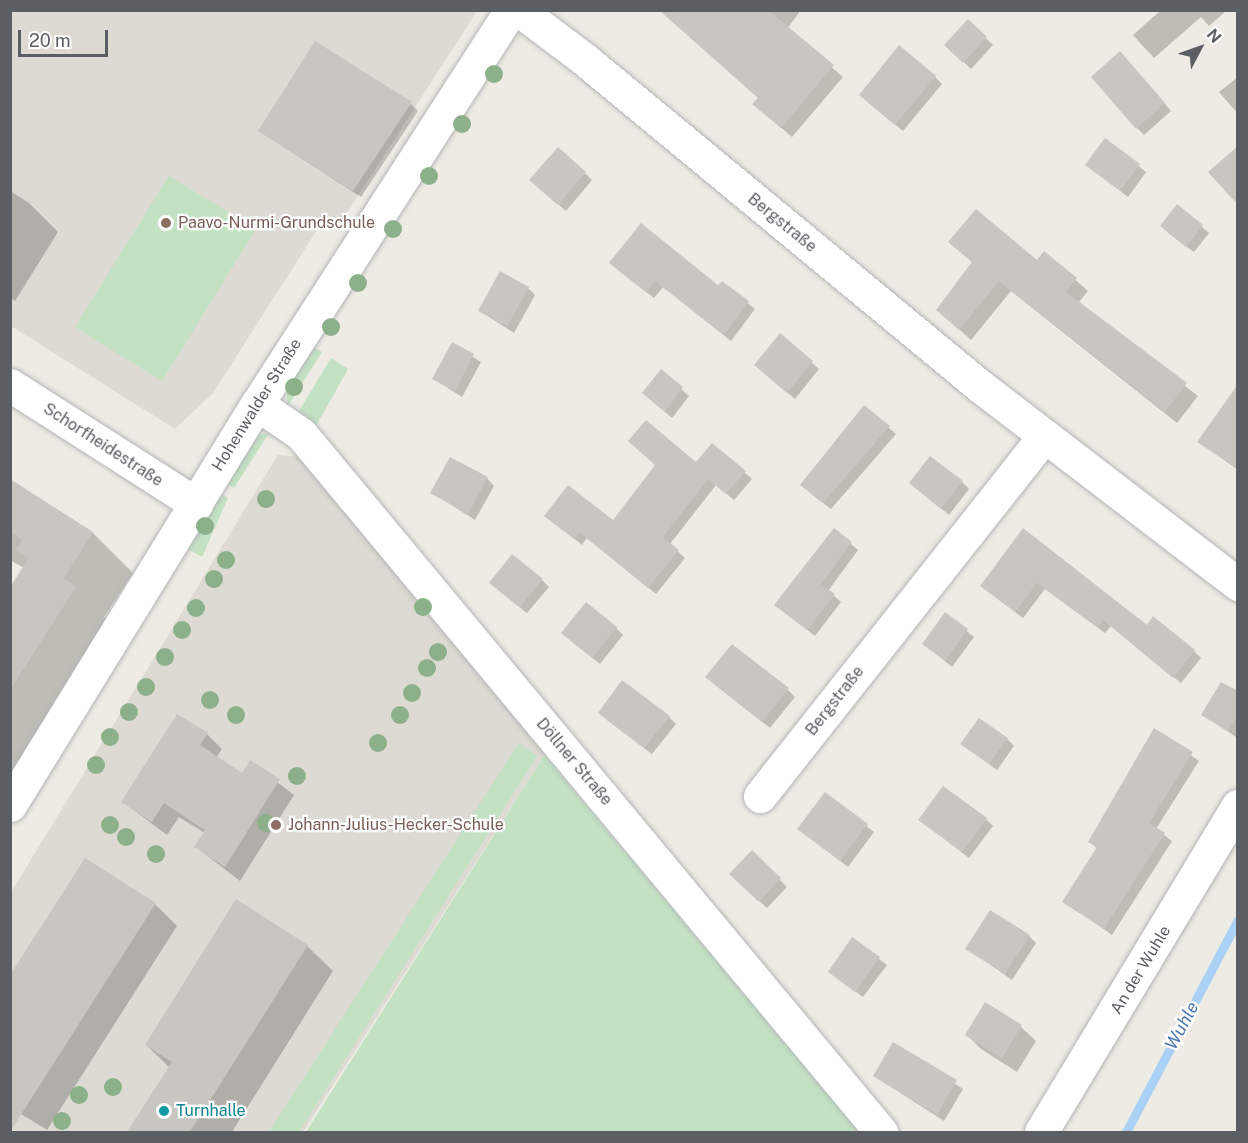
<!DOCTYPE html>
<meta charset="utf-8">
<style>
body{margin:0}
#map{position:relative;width:1248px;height:1143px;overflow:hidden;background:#edebe3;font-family:"Public Sans",sans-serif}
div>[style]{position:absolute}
.education>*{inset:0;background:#dcdad2}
.green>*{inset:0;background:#c2e2c3}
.shadow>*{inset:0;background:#0003}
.stream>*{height:9px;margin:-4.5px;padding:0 4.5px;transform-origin:4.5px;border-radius:4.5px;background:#a9d2f6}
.building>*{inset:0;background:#c8c6c0}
.roads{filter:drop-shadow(0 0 2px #b4b5b9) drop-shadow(0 0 2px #b4b5b9)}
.minor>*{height:33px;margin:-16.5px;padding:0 16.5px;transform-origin:16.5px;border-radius:16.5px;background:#fff}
.trees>*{width:18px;height:18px;margin:-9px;border-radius:50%;background:#8cb08a}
.dots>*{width:16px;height:16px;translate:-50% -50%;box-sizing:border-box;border:3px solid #fff;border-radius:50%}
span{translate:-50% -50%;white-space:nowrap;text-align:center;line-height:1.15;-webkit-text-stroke:4.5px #fff;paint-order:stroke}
.education-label{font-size:16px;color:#785e54}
.left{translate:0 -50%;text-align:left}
.street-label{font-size:16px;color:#5b5e62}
.culture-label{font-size:16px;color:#0d838f}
.water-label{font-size:18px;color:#4c79af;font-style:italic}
.frame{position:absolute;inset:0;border:12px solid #5b5e62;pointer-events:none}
.north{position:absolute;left:1170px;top:18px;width:60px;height:60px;-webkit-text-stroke:4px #fff;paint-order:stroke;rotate:49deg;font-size:16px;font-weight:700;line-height:24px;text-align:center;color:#5b5e62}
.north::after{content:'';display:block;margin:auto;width:21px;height:27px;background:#5b5e62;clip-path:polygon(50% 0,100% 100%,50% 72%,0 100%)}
.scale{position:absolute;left:18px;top:30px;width:90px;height:27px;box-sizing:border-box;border:3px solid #5b5e62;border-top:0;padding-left:8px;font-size:18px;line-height:21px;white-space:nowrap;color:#5b5e62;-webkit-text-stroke:4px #fff;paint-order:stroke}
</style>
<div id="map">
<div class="education">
<div style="clip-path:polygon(10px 11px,477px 11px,338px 227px,324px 219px,213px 393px,175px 429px,11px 326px)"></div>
<div style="clip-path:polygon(278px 455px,303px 457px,546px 751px,544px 756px,303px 1132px,11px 1132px,10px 894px)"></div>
</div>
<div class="green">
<div style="clip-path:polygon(169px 176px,256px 229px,162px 381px,75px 327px)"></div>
<div style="clip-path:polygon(310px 344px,322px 352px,288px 406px,286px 385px)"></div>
<div style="clip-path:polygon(331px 358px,348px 369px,312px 433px,296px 416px)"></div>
<div style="clip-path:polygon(269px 433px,234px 488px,224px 482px,257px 435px)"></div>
<div style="clip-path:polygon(218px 492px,228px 498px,202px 557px,184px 547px)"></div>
<div style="clip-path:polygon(519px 743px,537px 756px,299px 1132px,269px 1132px)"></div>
<div style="clip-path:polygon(544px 756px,545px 756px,859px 1132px,306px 1132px)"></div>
</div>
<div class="shadow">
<div style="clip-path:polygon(659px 10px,801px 10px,787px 29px,843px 77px,792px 137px,765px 114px,759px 98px)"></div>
<div style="clip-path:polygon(1161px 10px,1227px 10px,1209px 26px,1201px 17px,1154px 58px,1133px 35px)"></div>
<div style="clip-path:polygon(968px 22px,993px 45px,971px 69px,953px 52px)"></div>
<div style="clip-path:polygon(1127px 60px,1171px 111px,1144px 135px,1137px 128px)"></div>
<div style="clip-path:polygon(935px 77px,942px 84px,903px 131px,868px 102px)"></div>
<div style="clip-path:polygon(1238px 77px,1238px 114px,1219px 92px)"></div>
<div style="clip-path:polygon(411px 104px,418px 111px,361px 197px,259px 131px)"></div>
<div style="clip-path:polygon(1106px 140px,1146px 172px,1128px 197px,1087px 165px)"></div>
<div style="clip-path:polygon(585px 173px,592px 180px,566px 211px,538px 187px)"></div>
<div style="clip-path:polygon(10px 191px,29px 203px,58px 232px,15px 301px,10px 298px)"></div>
<div style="clip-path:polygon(1177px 206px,1209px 233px,1194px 252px,1168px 233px)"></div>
<div style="clip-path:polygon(950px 242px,1037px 262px,1045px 253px,1088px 291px,1078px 303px,1198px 396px,1177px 423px,1011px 291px,971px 340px,938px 310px,973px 263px)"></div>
<div style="clip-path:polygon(618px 270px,719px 287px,722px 283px,755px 309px,731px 341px,663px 287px,654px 298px)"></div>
<div style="clip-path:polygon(528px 288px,535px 295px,514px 333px,480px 311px)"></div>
<div style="clip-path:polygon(781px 336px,819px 369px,795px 399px,763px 372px)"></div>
<div style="clip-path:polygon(452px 344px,481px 362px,462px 397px,434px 379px)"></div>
<div style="clip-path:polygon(661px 371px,689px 396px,672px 418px,651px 400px)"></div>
<div style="clip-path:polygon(1238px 395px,1238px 470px,1199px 442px)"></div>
<div style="clip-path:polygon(865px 407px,896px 434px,831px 509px,809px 492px)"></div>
<div style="clip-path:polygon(712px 445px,752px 479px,734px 500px,716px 485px,670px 544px,685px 558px,656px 594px,587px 538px,582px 545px,553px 522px,613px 522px,696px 464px)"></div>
<div style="clip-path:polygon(487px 478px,494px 486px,475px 520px,431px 492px)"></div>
<div style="clip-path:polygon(10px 480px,93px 533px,133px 573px,104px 617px,115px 628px,10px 785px,10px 589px,24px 568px,10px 560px)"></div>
<div style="clip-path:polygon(962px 482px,969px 489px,949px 515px,911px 483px)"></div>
<div style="clip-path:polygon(834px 530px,858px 550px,828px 591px,841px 602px,815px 636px,776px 605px)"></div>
<div style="clip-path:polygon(1023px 530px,1147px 627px,1154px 619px,1194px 651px,1201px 658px,1181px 683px,1111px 626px,1105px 633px,1045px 589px,1023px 618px,989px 592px)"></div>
<div style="clip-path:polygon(542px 580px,549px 587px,527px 613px,498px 590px)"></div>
<div style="clip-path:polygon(945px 614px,974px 637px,952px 667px,924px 644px)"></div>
<div style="clip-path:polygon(616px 628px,623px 635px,600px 664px,570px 640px)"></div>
<div style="clip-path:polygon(714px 684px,788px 690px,795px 697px,770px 728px)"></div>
<div style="clip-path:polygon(1238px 693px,1238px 735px,1236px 737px,1203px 715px)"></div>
<div style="clip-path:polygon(669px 717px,676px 724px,652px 754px,607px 720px)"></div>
<div style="clip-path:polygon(1155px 730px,1199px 761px,1156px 829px,1172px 841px,1112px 935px,1064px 901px,1097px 849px,1090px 841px)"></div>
<div style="clip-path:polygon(207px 734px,222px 749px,216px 758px,243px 775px,251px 762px,294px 795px,240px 881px,196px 847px,205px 833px,179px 817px,167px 835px,123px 802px)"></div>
<div style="clip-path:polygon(1007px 739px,1014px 746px,997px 770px,962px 744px)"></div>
<div style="clip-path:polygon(825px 794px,874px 832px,848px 867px,799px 829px)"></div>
<div style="clip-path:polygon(986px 819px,993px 826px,969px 858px,920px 820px)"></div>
<div style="clip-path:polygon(752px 852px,787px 887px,767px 908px,731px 874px)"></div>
<div style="clip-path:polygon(155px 904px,177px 926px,47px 1130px,10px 1107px)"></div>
<div style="clip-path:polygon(1029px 936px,1036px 943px,1012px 980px,967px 948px)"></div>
<div style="clip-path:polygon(853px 939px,887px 965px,863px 997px,829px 971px)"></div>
<div style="clip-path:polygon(307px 946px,333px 971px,232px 1132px,129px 1132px,170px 1068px,146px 1045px)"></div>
<div style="clip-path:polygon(986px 1004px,1021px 1027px,1036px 1041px,1017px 1072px,981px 1049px,967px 1035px)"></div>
<div style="clip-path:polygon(894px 1044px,963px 1089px,944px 1121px,874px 1076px)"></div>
</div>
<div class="stream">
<div style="left:1126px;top:1132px;width:240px;rotate:-62.2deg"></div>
</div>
<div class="building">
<div style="clip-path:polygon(659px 10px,768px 10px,834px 65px,781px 128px,752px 104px,758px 98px)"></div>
<div style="clip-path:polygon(968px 19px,987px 37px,963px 63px,944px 45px)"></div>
<div style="clip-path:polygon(315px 41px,412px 102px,353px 191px,258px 131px)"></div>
<div style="clip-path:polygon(899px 45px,936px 76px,895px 125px,859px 95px)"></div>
<div style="clip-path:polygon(1120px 51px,1165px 103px,1136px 129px,1091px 77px)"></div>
<div style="clip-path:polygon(1105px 138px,1140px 164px,1120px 191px,1085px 165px)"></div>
<div style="clip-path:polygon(1238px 146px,1238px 205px,1208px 172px)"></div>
<div style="clip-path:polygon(558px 147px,586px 172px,558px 205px,529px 180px)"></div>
<div style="clip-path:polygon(1177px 204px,1203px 225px,1186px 247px,1160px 226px)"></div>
<div style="clip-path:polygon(976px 209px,1037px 260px,1044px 251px,1077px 278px,1066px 292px,1187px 383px,1165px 412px,999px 281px,959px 330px,936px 310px,972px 262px,948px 242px)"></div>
<div style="clip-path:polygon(641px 223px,718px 285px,722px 281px,749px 301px,724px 335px,655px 281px,646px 292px,609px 263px)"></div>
<div style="clip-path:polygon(500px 271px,529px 287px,507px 327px,478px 311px)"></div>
<div style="clip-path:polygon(780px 333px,813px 361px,787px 393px,754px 365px)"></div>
<div style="clip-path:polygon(452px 342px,474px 354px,455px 391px,432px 379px)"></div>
<div style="clip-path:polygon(661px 369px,683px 387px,665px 412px,642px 393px)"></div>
<div style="clip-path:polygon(1238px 384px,1238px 469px,1197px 442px)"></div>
<div style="clip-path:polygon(864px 405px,890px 426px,823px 503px,800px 485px)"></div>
<div style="clip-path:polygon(646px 420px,696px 462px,712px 443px,746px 471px,726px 494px,708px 479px,663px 537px,679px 550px,648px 588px,579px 532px,574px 539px,544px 516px,568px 485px,613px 520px,655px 465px,628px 441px)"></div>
<div style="clip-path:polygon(930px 456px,963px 481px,941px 509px,909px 483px)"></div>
<div style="clip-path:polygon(450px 457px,488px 477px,468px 514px,430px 493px)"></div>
<div style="clip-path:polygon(10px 479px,93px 532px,64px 578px,76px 587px,10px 690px,10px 587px,29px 558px,16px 550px,22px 540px,10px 532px)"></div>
<div style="clip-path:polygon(834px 528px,852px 542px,821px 584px,835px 594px,807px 630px,774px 605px)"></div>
<div style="clip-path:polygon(1023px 528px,1147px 625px,1153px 616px,1195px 650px,1173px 678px,1103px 620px,1098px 627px,1037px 583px,1015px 612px,980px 586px)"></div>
<div style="clip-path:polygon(512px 554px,543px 579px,520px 607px,489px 583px)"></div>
<div style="clip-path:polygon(586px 602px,617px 627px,592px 658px,561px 633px)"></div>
<div style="clip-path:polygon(945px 612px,968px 629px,945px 661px,922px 644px)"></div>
<div style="clip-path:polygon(732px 644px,789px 688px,762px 722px,705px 677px)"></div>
<div style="clip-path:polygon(622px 680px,670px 716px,644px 748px,598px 713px)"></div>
<div style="clip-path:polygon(1221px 682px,1238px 691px,1238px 716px,1228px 731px,1201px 715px)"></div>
<div style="clip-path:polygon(177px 714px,208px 733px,200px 745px,242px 773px,250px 760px,280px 779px,225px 867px,194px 847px,205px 830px,164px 803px,152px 822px,121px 802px)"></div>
<div style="clip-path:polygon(979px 718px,1008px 738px,989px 764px,960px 744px)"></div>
<div style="clip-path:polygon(1154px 728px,1193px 752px,1149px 823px,1165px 833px,1104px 929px,1062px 902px,1097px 847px,1088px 842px)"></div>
<div style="clip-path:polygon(943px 786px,987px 818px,962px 852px,918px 820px)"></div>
<div style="clip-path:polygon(825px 792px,868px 824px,840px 861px,797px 829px)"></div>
<div style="clip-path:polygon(752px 850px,781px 878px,759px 902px,729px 874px)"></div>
<div style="clip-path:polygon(85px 858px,156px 903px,10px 1132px,10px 975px)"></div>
<div style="clip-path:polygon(236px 899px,308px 945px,190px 1132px,127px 1132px,172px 1062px,145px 1045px)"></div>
<div style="clip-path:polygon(990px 910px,1030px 935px,1005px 974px,965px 949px)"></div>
<div style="clip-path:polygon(852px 937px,880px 957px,855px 992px,828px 972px)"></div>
<div style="clip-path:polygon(985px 1002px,1022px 1025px,1002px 1058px,965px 1035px)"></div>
<div style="clip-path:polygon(893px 1042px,957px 1080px,937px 1115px,873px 1076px)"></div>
</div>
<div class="roads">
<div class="minor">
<div style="left:519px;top:10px;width:81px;rotate:37deg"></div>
<div style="left:584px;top:59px;width:515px;rotate:39.56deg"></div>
<div style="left:981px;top:387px;width:324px;rotate:37.5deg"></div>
<div style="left:10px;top:385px;width:221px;rotate:32.6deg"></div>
<div style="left:257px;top:404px;width:53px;rotate:34.3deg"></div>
<div style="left:301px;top:434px;width:908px;rotate:50.28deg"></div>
<div style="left:760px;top:796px;width:459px;rotate:-51.7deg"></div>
<div style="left:10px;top:805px;width:471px;rotate:-58.4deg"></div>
<div style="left:257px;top:404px;width:469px;rotate:-57.2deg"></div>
<div style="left:1041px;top:1132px;width:381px;rotate:-58.9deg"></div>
</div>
</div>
<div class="trees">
<div style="left:494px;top:74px"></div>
<div style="left:462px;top:124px"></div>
<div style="left:429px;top:176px"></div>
<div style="left:393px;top:229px"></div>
<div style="left:358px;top:283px"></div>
<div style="left:331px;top:327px"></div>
<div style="left:294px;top:387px"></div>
<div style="left:266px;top:499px"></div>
<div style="left:205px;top:526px"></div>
<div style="left:226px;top:560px"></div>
<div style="left:214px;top:579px"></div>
<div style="left:423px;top:607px"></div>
<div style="left:196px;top:608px"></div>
<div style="left:182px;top:630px"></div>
<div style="left:438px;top:652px"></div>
<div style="left:165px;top:657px"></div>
<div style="left:427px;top:668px"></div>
<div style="left:146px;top:687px"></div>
<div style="left:412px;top:693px"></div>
<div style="left:210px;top:700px"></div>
<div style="left:129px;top:712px"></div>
<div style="left:236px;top:715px"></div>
<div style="left:400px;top:715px"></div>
<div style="left:110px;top:737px"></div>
<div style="left:378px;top:743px"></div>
<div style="left:96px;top:765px"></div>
<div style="left:297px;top:776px"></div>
<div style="left:266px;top:823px"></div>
<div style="left:110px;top:825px"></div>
<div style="left:126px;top:837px"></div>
<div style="left:156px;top:854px"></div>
<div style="left:113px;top:1087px"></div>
<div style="left:79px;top:1095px"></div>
<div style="left:62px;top:1121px"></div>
</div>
<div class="dots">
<div style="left:166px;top:223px;background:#8d6e63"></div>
<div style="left:276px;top:825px;background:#8d6e63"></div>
<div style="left:164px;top:1111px;background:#0f9aa8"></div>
</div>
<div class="education-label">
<span class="left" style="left:178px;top:223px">Paavo-Nurmi-Grundschule</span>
<span class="left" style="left:288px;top:825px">Johann-Julius-Hecker-Schule</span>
</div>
<div class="street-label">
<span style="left:782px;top:223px;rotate:39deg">Bergstraße</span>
<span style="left:257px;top:405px;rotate:-58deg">Hohenwalder Straße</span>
<span style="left:103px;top:445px;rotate:33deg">Schorfheidestraße</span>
<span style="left:835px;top:701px;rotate:-52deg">Bergstraße</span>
<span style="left:574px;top:762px;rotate:50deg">Döllner Straße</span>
<span style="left:1141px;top:970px;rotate:-59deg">An der Wuhle</span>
</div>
<div class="culture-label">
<span class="left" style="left:176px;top:1111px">Turnhalle</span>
</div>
<div class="water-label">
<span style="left:1182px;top:1026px;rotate:-62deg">Wuhle</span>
</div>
<div class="frame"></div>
<div class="north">N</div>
<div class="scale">20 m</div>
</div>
